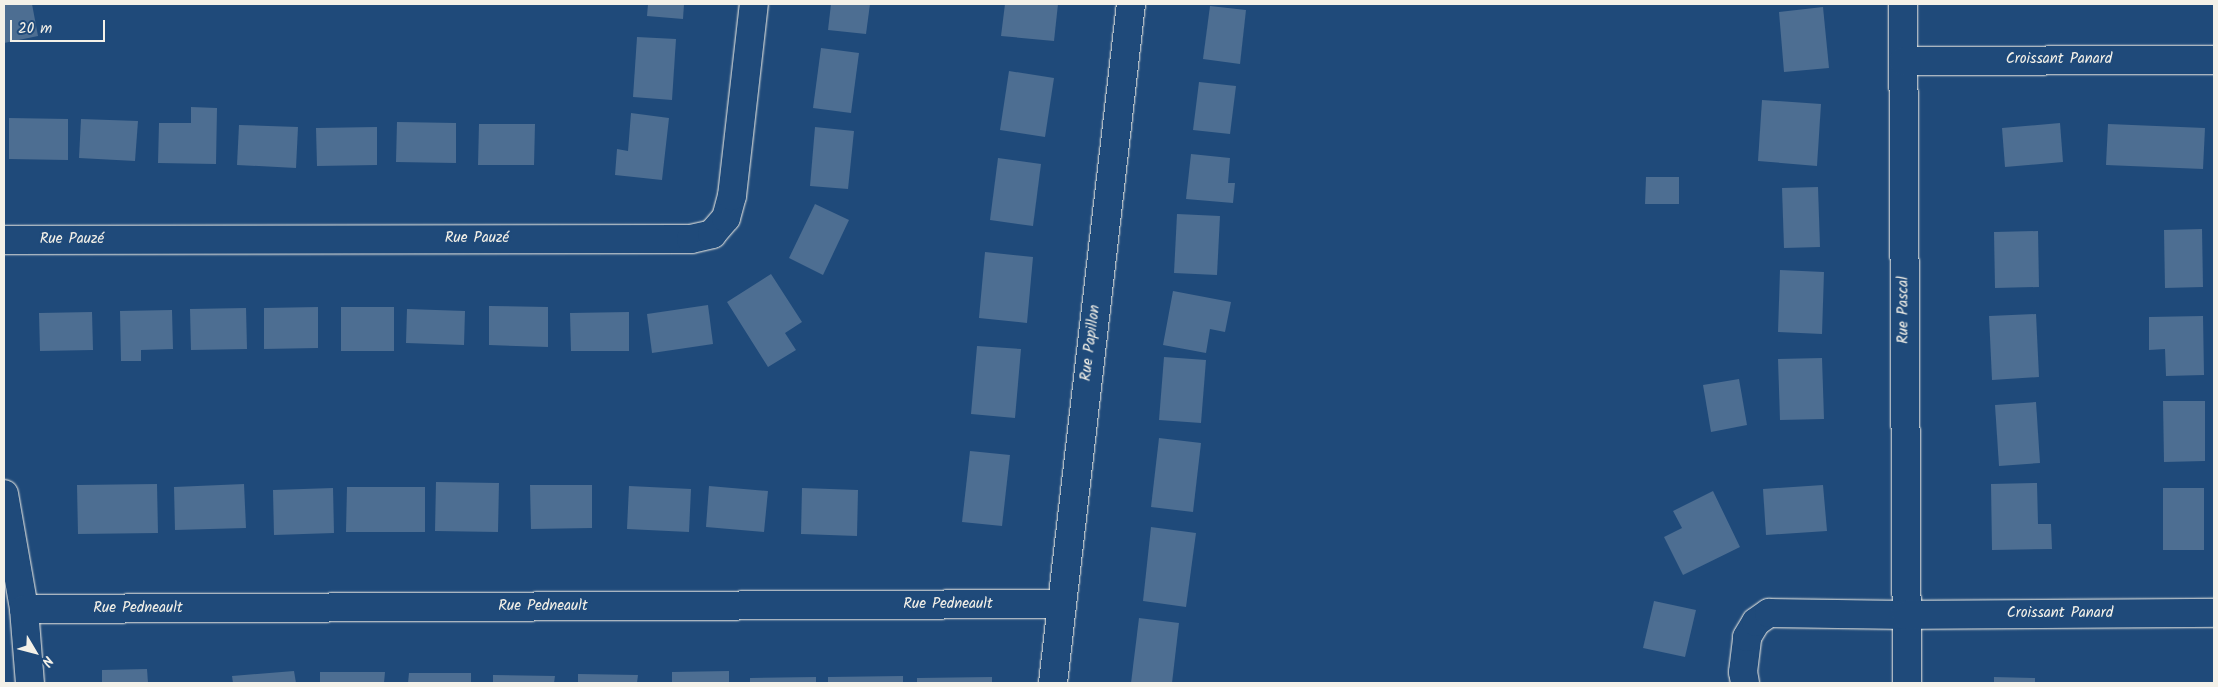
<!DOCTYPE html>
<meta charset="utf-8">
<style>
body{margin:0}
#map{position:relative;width:2218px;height:687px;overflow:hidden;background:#1f4a7a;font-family:Kalam,sans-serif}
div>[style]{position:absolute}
.building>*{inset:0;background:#4d6e92}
.roads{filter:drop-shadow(0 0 1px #f4f1e8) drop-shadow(0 0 1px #f4f1e8)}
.minor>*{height:28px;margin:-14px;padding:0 14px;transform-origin:14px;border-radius:14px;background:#1f4a7a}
span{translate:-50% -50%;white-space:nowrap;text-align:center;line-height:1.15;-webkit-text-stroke:4.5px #1f4a7a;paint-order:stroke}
.street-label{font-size:15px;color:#f4f1e8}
.frame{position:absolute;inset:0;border:5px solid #f4f1e8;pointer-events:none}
.north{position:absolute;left:10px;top:627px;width:50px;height:50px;-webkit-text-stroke:4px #1f4a7a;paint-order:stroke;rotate:127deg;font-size:14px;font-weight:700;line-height:20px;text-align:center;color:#f4f1e8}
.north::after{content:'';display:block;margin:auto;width:18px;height:22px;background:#f4f1e8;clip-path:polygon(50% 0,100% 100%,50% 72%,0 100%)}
.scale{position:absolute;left:10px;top:20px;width:95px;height:22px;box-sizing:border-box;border:2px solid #f4f1e8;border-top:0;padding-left:6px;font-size:15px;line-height:18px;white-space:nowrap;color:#f4f1e8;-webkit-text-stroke:4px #1f4a7a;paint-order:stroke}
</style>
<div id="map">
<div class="building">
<div style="clip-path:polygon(4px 4px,32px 4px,38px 36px,4px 43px)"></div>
<div style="clip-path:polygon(648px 4px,684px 4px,683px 19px,647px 16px)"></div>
<div style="clip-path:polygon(831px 4px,870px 4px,866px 34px,828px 30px)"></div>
<div style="clip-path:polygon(1005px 4px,1058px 4px,1054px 41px,1001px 36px)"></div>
<div style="clip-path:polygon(1210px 6px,1246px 10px,1240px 64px,1203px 59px)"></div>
<div style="clip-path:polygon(1823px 7px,1829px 68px,1784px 72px,1779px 12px)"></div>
<div style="clip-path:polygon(637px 37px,676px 39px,672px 100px,633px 97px)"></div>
<div style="clip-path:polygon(821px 48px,859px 53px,851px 113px,813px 108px)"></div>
<div style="clip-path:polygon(1009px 71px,1054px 78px,1045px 137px,1000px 130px)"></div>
<div style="clip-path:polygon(1199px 82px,1236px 86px,1230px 134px,1193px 130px)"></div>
<div style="clip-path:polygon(1762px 100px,1821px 104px,1817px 166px,1758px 161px)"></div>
<div style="clip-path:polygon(191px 107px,217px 108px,216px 164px,158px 163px,159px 123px,191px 123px)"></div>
<div style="clip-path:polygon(631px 113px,669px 118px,662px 180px,615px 175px,617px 149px,628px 151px)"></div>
<div style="clip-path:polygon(9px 118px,68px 119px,68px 160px,9px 159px)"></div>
<div style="clip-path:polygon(81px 119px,138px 121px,135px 161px,79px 158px)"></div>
<div style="clip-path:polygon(397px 122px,456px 123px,456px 163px,396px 162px)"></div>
<div style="clip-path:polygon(2060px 123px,2063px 162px,2005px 167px,2002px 128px)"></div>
<div style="clip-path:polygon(479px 124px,535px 124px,534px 165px,478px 165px)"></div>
<div style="clip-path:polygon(2108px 124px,2205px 128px,2203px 169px,2106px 165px)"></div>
<div style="clip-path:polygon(239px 125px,298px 127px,296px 168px,237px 165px)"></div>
<div style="clip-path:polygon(377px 127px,377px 165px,317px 166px,316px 128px)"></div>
<div style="clip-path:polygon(815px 127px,854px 131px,848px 189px,810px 186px)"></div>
<div style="clip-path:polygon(1191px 154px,1230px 158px,1228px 183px,1235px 183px,1233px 203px,1186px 199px)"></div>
<div style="clip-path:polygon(998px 158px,1041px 164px,1033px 226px,990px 220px)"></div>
<div style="clip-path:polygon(1646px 177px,1679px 177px,1679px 204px,1645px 204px)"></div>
<div style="clip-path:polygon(1818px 187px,1820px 247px,1784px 248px,1782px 188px)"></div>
<div style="clip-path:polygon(815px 204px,849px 220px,823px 275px,789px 258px)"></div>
<div style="clip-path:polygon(1177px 214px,1220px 216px,1217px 275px,1174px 273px)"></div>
<div style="clip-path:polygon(2202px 229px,2203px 287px,2165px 288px,2164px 230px)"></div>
<div style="clip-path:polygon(2038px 231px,2039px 287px,1995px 288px,1994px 232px)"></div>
<div style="clip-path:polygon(985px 252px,1033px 257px,1027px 323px,979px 318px)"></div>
<div style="clip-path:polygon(1780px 270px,1824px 272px,1822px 334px,1778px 332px)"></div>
<div style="clip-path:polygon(771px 274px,802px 322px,785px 333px,796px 350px,768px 367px,727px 302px)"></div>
<div style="clip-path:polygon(1173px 291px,1231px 302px,1225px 332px,1210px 329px,1206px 353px,1163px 345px)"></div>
<div style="clip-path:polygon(708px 305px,713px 344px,652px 353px,647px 314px)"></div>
<div style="clip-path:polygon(489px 306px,548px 307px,548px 347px,489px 345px)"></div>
<div style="clip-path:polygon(318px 307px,318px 348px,264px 349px,264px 308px)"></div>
<div style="clip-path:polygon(341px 307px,394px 307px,394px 351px,341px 351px)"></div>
<div style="clip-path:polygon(246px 308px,247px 349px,191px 350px,190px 309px)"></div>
<div style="clip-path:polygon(407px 309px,465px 311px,464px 345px,406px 343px)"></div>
<div style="clip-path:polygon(172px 310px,173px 349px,141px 350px,141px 361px,121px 361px,120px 311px)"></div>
<div style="clip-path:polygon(92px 312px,93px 350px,40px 351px,39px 313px)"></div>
<div style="clip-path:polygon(629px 312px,629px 351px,571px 351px,570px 313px)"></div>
<div style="clip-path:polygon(2036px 314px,2039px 377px,1992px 380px,1989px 316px)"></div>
<div style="clip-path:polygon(2203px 316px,2204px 375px,2166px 376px,2165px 349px,2149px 350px,2149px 317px)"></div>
<div style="clip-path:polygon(977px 346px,1021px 349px,1015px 418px,971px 414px)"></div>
<div style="clip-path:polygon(1164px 357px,1206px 360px,1201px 423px,1159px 420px)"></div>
<div style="clip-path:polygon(1822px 358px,1824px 419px,1780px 420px,1778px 359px)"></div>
<div style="clip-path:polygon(1739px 379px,1747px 425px,1711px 432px,1703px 385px)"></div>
<div style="clip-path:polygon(2163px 401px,2205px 401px,2205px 461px,2164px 462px)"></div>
<div style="clip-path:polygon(2036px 402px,2040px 463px,1999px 466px,1995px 405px)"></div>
<div style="clip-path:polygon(1159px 438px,1201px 443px,1193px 512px,1151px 507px)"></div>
<div style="clip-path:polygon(970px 451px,1010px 455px,1002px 526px,962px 522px)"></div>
<div style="clip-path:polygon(436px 482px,499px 483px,498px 532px,435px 531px)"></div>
<div style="clip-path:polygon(2037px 483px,2038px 524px,2051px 524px,2052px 549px,1992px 550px,1991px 484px)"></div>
<div style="clip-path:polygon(157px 484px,158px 533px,78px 534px,77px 485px)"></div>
<div style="clip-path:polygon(244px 484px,246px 528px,175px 530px,174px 487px)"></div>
<div style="clip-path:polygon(530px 485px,592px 485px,592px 528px,531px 529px)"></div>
<div style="clip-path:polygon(1823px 485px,1827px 531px,1766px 535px,1763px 489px)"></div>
<div style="clip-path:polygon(629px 486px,691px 489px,689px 532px,627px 529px)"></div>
<div style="clip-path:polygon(709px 486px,768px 491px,764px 532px,706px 527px)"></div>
<div style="clip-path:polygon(347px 487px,425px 487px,425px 532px,346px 532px)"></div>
<div style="clip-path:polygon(333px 488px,334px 533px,274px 535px,273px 490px)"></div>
<div style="clip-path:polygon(802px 488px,858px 490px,857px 536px,801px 534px)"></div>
<div style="clip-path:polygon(2163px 488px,2204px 488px,2204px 550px,2163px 550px)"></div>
<div style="clip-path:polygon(1713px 491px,1740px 547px,1683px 575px,1664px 537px,1682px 528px,1673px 511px)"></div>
<div style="clip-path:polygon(1151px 527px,1196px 533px,1186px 607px,1143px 601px)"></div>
<div style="clip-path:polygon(1654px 601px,1696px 610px,1685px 657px,1643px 648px)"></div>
<div style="clip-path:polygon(1139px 618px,1179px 623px,1172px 683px,1131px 683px)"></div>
<div style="clip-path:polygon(147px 669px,148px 683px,102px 683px,102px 670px)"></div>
<div style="clip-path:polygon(294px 671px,296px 683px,233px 683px,232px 676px)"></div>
<div style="clip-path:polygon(729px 671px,729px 683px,672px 683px,672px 672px)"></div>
<div style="clip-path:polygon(320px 672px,385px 672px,384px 683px,320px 683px)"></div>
<div style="clip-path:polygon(409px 673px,471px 673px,471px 683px,408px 683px)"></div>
<div style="clip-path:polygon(578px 674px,638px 675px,637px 683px,578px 683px)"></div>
<div style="clip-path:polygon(493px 675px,555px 676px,554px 683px,493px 683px)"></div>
<div style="clip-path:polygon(903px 676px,903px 683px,828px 683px,828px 677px)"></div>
<div style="clip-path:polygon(816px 677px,816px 683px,750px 683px,750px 678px)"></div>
<div style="clip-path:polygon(992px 677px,992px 683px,917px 683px,917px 678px)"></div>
<div style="clip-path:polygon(1994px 677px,2035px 678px,2035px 683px,1994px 683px)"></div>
</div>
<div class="roads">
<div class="minor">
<div style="left:1903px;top:4px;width:679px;rotate:89.66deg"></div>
<div style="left:1903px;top:61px;width:311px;rotate:-0.2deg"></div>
<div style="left:4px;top:240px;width:687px;rotate:-0.08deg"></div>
<div style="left:691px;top:239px;width:22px;rotate:-13deg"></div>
<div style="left:712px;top:234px;width:21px;rotate:-49deg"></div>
<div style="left:726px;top:218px;width:23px;rotate:-75deg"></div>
<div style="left:732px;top:196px;width:193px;rotate:-83.5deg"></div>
<div style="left:4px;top:494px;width:117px;rotate:80.1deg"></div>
<div style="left:24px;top:609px;width:74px;rotate:85.4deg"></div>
<div style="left:24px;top:609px;width:1037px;rotate:-0.28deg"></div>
<div style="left:1053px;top:683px;width:683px;rotate:-83.45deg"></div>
<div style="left:1745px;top:683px;width:11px;rotate:-100deg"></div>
<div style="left:1743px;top:672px;width:35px;rotate:-83deg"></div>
<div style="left:1747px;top:637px;width:17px;rotate:-59deg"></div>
<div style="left:1756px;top:622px;width:16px;rotate:-35deg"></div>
<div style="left:1769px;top:613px;width:137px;rotate:0.8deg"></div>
<div style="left:1906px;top:615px;width:308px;rotate:-0.4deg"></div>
</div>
</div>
<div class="street-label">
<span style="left:2059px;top:60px">Croissant Panard</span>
<span style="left:477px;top:239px">Rue Pauzé</span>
<span style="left:72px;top:240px">Rue Pauzé</span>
<span style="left:1904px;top:310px;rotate:-90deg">Rue Pascal</span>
<span style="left:1091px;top:343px;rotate:-83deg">Rue Papillon</span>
<span style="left:948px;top:605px">Rue Pedneault</span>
<span style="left:543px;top:607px">Rue Pedneault</span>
<span style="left:138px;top:609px">Rue Pedneault</span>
<span style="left:2060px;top:614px">Croissant Panard</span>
</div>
<div class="frame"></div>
<div class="north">N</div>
<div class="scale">20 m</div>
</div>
